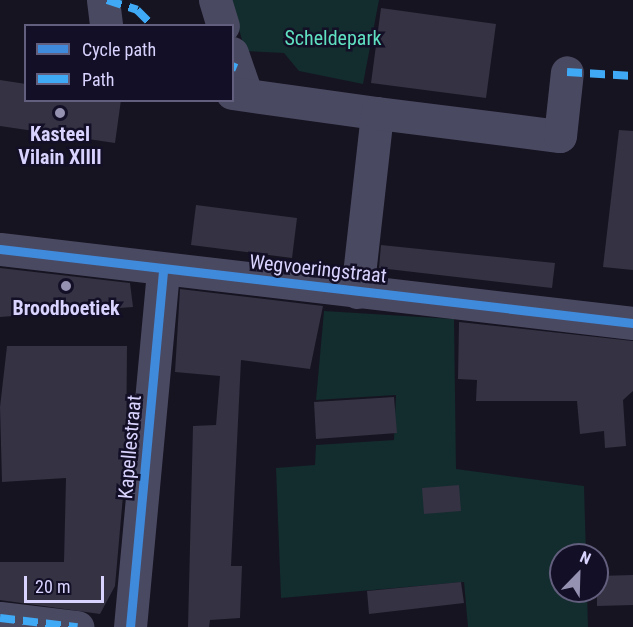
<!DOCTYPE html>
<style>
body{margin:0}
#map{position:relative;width:633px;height:627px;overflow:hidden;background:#161421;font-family:"Roboto Condensed",sans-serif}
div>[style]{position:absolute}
.green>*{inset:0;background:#132c2d}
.building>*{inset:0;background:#343243}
.minor>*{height:33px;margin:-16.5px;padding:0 16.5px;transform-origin:16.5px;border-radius:16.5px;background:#4a4962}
.quiet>*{height:8px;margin-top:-4px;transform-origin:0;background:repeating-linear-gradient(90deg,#3fa9f5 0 15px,transparent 0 23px)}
.cycleway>*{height:9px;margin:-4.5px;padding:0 4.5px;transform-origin:4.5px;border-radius:4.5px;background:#408adc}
.dots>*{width:16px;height:16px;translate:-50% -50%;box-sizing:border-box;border:3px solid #130f26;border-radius:50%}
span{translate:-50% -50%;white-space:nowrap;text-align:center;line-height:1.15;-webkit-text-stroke:5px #130f26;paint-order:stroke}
.park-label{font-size:20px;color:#5fe0c0}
.poi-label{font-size:20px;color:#d9d4ff;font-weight:700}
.street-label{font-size:20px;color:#d9d4ff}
.legend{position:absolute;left:24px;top:24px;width:210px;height:78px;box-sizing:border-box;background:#130f26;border:2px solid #625e7d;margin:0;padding:8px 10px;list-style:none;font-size:18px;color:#d9d4ff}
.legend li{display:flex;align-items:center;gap:12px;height:30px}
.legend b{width:30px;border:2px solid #625e7d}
.north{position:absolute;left:549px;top:543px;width:60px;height:60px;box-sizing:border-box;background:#130f26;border:2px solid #625e7d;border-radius:50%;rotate:23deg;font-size:16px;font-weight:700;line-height:24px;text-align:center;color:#d9d4ff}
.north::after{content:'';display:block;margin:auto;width:21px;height:27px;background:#9591b1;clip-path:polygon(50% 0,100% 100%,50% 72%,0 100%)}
.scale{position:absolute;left:24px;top:576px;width:80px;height:27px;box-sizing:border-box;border:3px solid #d9d4ff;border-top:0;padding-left:8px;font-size:18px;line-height:21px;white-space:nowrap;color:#d9d4ff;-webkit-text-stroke:4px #130f26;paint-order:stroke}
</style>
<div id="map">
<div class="green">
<div style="clip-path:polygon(231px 0,379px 0,363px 84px,299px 71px,284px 53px,245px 51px)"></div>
<div style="clip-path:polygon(324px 311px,454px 319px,456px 469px,584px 486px,586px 555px,561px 555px,561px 591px,587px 591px,588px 627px,468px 627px,464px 582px,281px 598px,276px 468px,315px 465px,316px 445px,394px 440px,396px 395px,316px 400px)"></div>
</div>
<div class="building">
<div style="clip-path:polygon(381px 8px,496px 24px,486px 98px,371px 83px)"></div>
<div style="clip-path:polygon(0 80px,26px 84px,26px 100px,121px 100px,115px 143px,0 126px)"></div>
<div style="clip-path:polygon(619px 130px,633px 131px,633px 270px,603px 267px)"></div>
<div style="clip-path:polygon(196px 205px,297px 218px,292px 258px,191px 245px)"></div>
<div style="clip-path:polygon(381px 245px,555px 263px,552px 288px,379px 268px)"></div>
<div style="clip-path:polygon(0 268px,130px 283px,133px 307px,0 317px)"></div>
<div style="clip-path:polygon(180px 289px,323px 306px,310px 369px,241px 360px,231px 566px,242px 566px,240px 618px,210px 620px,209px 627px,188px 627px,193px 426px,216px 425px,220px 376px,175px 372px)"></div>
<div style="clip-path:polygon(459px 322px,633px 341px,633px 391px,623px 400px,626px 446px,605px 448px,604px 431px,580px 434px,577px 401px,476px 401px,477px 380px,458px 379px)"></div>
<div style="clip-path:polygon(7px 346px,127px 346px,126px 462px,115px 586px,100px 614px,0 600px,0 562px,64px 562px,66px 478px,2px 482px,0 407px)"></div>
<div style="clip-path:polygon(394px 397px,397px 433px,316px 439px,314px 402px)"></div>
<div style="clip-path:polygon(459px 485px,461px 511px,424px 514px,422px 488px)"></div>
<div style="clip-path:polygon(633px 575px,633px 605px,597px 606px,597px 576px)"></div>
<div style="clip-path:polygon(461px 582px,464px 603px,369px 614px,367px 591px)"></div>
</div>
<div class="minor">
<div style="left:103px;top:0;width:26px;rotate:83deg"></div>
<div style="left:215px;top:0;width:27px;rotate:73deg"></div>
<div style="left:232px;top:53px;width:43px;rotate:71.1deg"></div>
<div style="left:232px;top:93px;width:146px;rotate:7.9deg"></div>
<div style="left:0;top:249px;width:637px;rotate:6.67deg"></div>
<div style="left:357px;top:292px;width:180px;rotate:-83.6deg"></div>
<div style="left:377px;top:113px;width:184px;rotate:7.2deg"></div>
<div style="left:560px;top:136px;width:64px;rotate:-83.8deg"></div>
<div style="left:0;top:618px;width:78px;rotate:6.7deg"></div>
<div style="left:130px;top:627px;width:359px;rotate:-84.7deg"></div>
</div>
<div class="quiet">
<div style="left:107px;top:0;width:32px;rotate:18deg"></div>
<div style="left:137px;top:10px;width:23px;rotate:45deg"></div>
<div style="left:232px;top:66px;width:5px;rotate:22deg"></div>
<div style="left:567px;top:72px;width:66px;rotate:3.5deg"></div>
<div style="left:0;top:618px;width:78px;rotate:6.7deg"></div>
</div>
<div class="cycleway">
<div style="left:0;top:249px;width:637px;rotate:6.67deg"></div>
<div style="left:130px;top:627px;width:359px;rotate:-84.7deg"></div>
</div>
<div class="dots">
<div style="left:60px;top:113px;background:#9591b1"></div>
<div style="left:66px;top:286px;background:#9591b1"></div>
</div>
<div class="park-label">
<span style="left:333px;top:38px">Scheldepark</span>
</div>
<div class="poi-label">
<span style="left:60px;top:146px">Kasteel<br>Vilain XIIII</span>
<span style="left:66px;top:308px">Broodboetiek</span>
</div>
<div class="street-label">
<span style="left:318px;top:269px;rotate:6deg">Wegvoeringstraat</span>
<span style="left:130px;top:447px;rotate:-85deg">Kapellestraat</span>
</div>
<ul class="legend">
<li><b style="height:8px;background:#408adc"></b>Cycle path</li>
<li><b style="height:8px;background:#3fa9f5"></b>Path</li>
</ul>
<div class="north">N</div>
<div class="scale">20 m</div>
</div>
